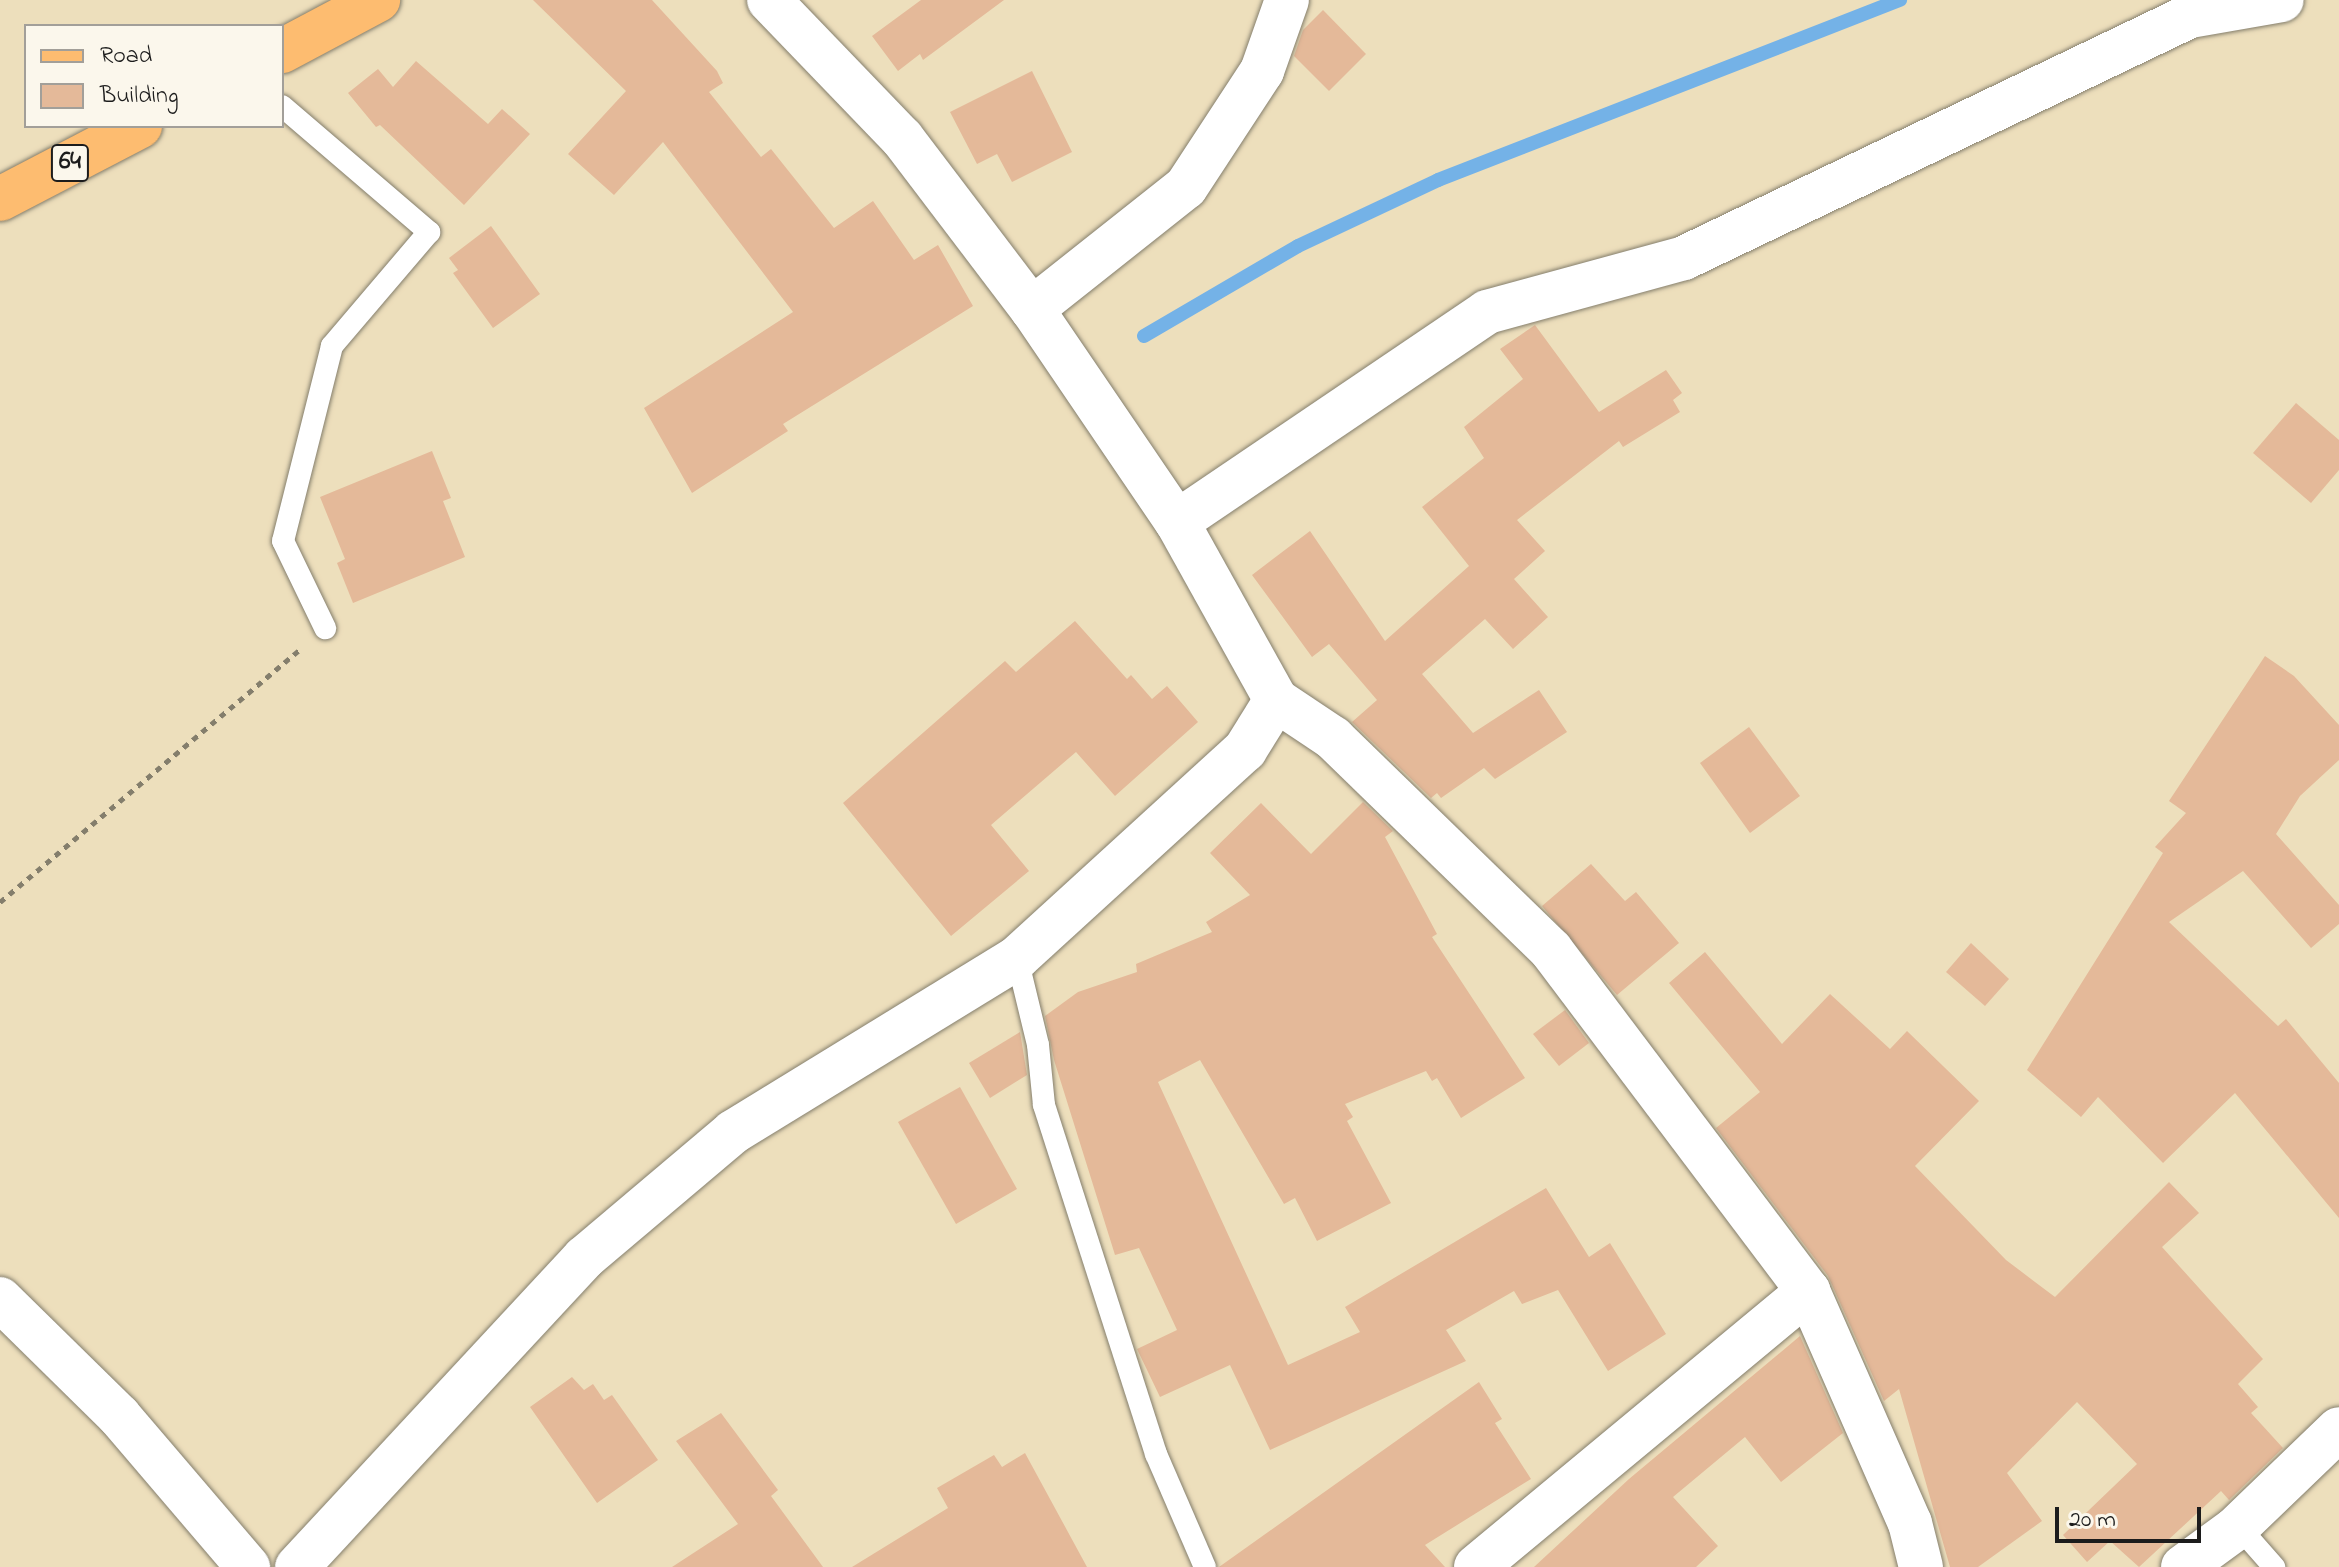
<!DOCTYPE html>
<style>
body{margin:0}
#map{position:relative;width:2339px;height:1567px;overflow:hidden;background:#eddfbc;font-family:"Indie Flower",sans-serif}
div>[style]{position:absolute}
.stream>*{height:14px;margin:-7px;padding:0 7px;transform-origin:7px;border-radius:7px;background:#74b2e7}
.building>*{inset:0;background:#e4b999}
.path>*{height:5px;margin-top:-2.5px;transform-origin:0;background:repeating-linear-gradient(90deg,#847e6c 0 6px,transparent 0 12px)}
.roads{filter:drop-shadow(0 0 2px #847e6c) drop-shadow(0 0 2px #847e6c)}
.lane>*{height:22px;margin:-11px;padding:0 11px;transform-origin:11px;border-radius:11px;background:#fff}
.street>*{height:44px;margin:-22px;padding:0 22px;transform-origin:22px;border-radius:22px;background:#fff}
.primary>*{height:44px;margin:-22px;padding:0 22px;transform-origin:22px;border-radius:22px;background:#fdbc70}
span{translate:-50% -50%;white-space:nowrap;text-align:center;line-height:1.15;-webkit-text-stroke:6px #fbf7ec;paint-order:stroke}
.shield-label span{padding:2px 6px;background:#fbf7ec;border:2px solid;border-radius:6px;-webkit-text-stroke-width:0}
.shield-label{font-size:26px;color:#1c1c1c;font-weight:700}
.legend{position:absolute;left:24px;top:24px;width:260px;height:104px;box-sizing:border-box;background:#fbf7ec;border:2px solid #a29f99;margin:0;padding:10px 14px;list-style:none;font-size:24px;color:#1c1c1c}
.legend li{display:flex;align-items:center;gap:16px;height:40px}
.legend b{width:40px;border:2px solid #a29f99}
.scale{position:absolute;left:2055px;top:1507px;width:146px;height:36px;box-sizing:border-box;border:4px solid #1c1c1c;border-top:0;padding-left:10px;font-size:24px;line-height:28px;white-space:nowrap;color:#1c1c1c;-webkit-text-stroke:6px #fbf7ec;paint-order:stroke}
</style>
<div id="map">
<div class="stream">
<div style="left:1144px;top:336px;width:178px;rotate:-30.3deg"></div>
<div style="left:1298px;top:246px;width:155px;rotate:-25.2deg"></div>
<div style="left:1438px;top:180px;width:496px;rotate:-21.3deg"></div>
</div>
<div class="building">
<div style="clip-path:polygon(533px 0,652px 0,717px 71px,723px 83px,709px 92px,761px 157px,771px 149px,834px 228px,873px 201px,914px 260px,938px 245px,973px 306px,783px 424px,788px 431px,692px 493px,644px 408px,793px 312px,663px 142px,614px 195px,568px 154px,626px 91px)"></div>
<div style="clip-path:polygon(921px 0,1004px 0,923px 60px,920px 54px,898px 71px,872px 36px)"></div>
<div style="clip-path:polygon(1323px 10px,1366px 54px,1329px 91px,1294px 56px,1303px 30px)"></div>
<div style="clip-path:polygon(416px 61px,488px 124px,502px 109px,530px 134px,464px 205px,380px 125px,376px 127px,348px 93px,378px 69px,393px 87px)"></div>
<div style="clip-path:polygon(1032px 71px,1072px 152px,1012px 182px,997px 154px,977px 164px,950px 112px)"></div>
<div style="clip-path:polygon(491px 226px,540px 294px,493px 328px,453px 273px,458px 270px,449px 258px)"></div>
<div style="clip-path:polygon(1535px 325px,1599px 412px,1666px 370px,1682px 393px,1673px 400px,1680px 412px,1623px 447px,1619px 441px,1517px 520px,1545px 551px,1514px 579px,1548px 617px,1513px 649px,1485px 619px,1422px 674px,1473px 733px,1539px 690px,1567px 732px,1495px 779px,1484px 768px,1441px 798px,1437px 793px,1431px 798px,1352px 722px,1377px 700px,1329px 644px,1312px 657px,1252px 575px,1310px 531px,1385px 641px,1469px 566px,1422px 507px,1484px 458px,1464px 427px,1523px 379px,1500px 349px)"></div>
<div style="clip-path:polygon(2296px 403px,2339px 440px,2339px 470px,2311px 503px,2253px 453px)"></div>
<div style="clip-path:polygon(432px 451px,451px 498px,443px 501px,465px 557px,353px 603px,337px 563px,345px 559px,320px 497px)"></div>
<div style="clip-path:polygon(1075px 621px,1127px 679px,1131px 675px,1152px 699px,1167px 686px,1198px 722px,1115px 796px,1076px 752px,991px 825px,1029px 871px,951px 936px,843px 803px,1005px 661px,1016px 672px)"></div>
<div style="clip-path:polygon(2265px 656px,2294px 676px,2339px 725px,2339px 760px,2300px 796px,2276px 834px,2339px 905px,2339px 924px,2311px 948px,2243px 871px,2169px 922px,2278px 1026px,2286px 1019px,2339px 1083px,2339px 1218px,2235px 1093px,2163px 1163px,2098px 1097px,2081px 1117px,2027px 1070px,2163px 853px,2155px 847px,2186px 813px,2169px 801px)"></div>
<div style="clip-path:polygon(1749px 727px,1800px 796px,1750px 833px,1700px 763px)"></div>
<div style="clip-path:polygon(1363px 802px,1393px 831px,1385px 837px,1437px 934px,1432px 937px,1525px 1078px,1461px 1118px,1437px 1078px,1432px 1081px,1426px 1071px,1345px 1104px,1353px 1117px,1347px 1121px,1391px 1203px,1317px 1241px,1295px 1198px,1284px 1204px,1200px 1060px,1158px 1082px,1288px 1365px,1360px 1332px,1345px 1307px,1546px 1188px,1589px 1257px,1610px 1243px,1666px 1334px,1608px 1371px,1558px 1290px,1522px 1304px,1514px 1291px,1446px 1330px,1466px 1361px,1270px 1450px,1230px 1365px,1160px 1397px,1137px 1349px,1177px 1330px,1139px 1248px,1115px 1255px,1054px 1060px,1045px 1016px,1078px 992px,1137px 972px,1136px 964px,1212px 932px,1206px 922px,1250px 895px,1210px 853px,1261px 803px,1311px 854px)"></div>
<div style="clip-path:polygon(1591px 864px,1625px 901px,1636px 892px,1679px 943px,1617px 995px,1542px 906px)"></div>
<div style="clip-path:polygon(1971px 943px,2009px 979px,1985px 1006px,1946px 972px)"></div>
<div style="clip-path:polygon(1705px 952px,1782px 1044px,1830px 994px,1890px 1049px,1907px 1031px,1979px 1101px,1915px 1166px,2006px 1260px,2055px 1297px,2169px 1182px,2199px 1213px,2162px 1247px,2263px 1359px,2238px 1384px,2258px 1407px,2251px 1413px,2283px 1448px,2229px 1500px,2221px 1491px,2139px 1567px,2110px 1541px,2087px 1562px,2063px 1535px,2137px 1464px,2077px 1402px,2007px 1473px,2042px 1521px,1978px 1567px,1950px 1567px,1899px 1389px,1884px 1401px,1828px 1276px,1716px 1128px,1760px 1092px,1669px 983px)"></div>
<div style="clip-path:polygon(1565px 1010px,1589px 1043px,1559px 1066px,1533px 1034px)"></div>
<div style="clip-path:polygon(1020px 1032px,1027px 1075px,990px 1098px,969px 1063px)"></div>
<div style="clip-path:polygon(960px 1087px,1017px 1189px,956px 1224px,898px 1122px)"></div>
<div style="clip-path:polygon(1800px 1336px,1843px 1433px,1781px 1482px,1745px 1437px,1673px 1497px,1718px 1546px,1696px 1567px,1534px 1567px,1629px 1479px)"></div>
<div style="clip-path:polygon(572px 1377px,584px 1390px,593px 1384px,604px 1400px,612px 1395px,658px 1460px,597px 1503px,530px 1407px)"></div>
<div style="clip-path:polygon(1479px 1382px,1502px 1419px,1495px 1423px,1531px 1479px,1425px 1545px,1445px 1567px,1219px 1567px)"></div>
<div style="clip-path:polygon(721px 1413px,778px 1490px,771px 1496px,823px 1567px,672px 1567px,738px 1524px,676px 1441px)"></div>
<div style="clip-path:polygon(1025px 1453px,1087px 1567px,852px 1567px,948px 1508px,937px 1488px,994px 1455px,1002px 1467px)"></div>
</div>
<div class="path">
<div style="left:0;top:902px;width:391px;rotate:-40.1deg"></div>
</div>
<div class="roads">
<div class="lane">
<div style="left:282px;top:106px;width:194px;rotate:40.6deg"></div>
<div style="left:429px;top:232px;width:150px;rotate:130.4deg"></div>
<div style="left:332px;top:346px;width:201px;rotate:104.1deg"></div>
<div style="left:283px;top:541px;width:97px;rotate:64.2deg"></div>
<div style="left:1017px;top:958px;width:89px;rotate:76.4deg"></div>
<div style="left:1038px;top:1045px;width:60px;rotate:84.3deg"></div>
<div style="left:1044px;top:1105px;width:367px;rotate:72.2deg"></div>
<div style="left:1156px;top:1454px;width:123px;rotate:66.6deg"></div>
<div style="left:2238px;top:1526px;width:55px;rotate:48.7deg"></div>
</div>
<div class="street">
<div style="left:769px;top:0;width:192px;rotate:46.1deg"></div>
<div style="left:902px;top:138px;width:215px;rotate:52.8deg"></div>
<div style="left:1032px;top:309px;width:258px;rotate:55.8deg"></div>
<div style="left:1177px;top:522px;width:204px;rotate:60.9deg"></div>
<div style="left:1276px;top:700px;width:69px;rotate:33.7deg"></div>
<div style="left:1333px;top:738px;width:304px;rotate:44.2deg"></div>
<div style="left:1551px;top:950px;width:427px;rotate:53deg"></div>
<div style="left:1808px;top:1291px;width:253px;rotate:66.3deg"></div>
<div style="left:1910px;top:1523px;width:45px;rotate:76deg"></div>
<div style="left:1032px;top:309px;width:196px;rotate:-38.4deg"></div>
<div style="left:1186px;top:187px;width:139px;rotate:-56.8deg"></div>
<div style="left:1262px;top:71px;width:75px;rotate:-70.6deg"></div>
<div style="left:1177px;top:522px;width:374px;rotate:-34.1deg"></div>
<div style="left:1487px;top:312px;width:204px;rotate:-15.3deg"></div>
<div style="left:1684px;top:258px;width:561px;rotate:-25.56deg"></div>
<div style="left:2190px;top:16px;width:93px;rotate:-9.9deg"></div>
<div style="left:0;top:1299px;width:167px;rotate:44.5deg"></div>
<div style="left:119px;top:1416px;width:199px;rotate:49.5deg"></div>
<div style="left:297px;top:1567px;width:422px;rotate:-47.1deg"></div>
<div style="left:584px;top:1258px;width:195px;rotate:-40.2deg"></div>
<div style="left:733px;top:1132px;width:333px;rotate:-31.5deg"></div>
<div style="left:1017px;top:958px;width:309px;rotate:-42.4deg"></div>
<div style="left:1245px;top:750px;width:59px;rotate:-58.2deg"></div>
<div style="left:1476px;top:1567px;width:432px;rotate:-39.7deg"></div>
<div style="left:2183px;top:1567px;width:64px;rotate:-36.2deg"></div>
<div style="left:2235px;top:1529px;width:144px;rotate:-43.9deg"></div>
</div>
<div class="primary">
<div style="left:282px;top:51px;width:109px;rotate:-28deg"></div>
<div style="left:0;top:199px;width:158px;rotate:-27.5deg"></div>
</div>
</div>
<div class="shield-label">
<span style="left:70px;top:163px">64</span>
</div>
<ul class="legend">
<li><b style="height:10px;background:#fdbc70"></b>Road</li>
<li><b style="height:22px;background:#e4b999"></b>Building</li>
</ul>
<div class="scale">20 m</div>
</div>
